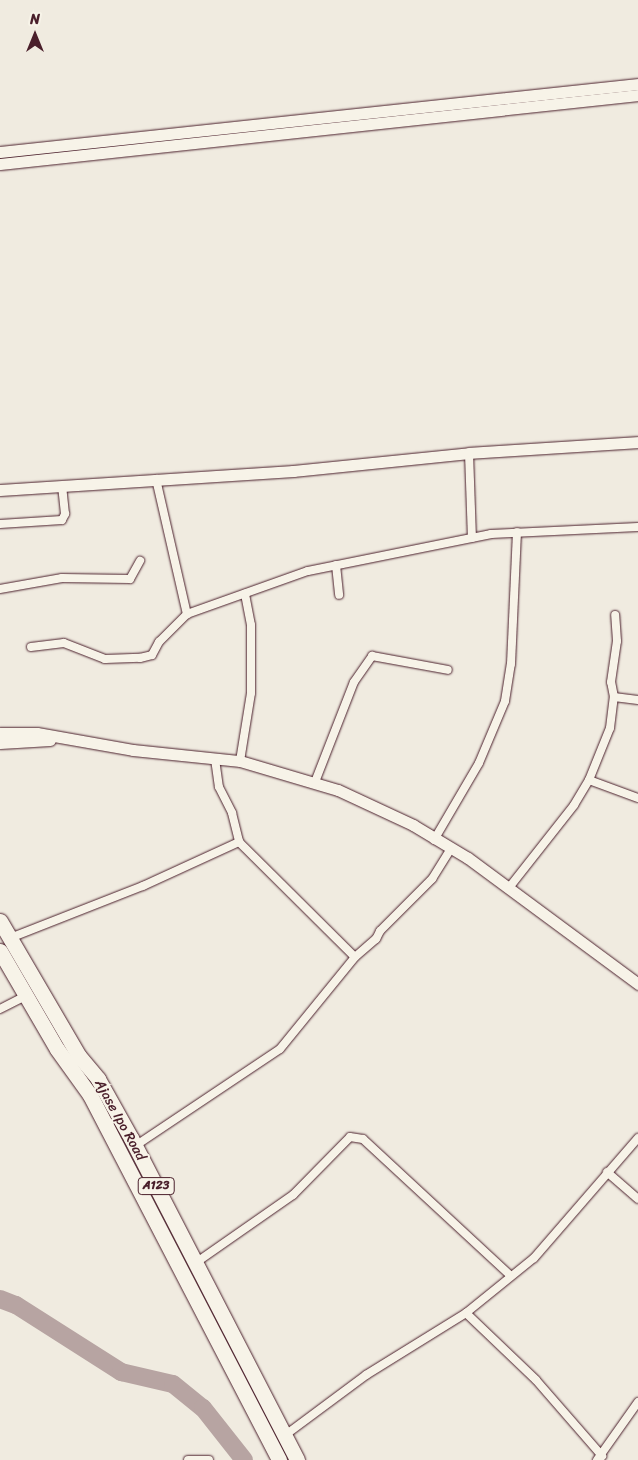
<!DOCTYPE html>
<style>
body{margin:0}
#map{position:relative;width:638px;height:1460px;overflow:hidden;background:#f0ebe0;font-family:Sriracha,sans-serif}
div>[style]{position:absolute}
.river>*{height:18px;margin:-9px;padding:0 9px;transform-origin:9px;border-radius:9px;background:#b7a4a2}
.roads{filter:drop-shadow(0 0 1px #4a1f2b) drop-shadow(0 0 1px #4a1f2b)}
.street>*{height:8px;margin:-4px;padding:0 4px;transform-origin:4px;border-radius:4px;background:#f7f3e8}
.secondary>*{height:11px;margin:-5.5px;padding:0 5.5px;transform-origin:5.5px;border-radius:5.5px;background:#f7f3e8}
.highway>*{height:15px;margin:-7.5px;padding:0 7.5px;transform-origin:7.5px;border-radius:7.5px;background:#f7f3e8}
span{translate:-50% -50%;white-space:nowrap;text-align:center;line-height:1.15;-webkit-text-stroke:4px #f7f3e8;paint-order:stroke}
.shield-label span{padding:1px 4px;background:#f7f3e8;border:1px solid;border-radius:4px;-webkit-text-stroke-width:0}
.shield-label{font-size:12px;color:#4a1f2b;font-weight:700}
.street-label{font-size:14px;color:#4a1f2b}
.north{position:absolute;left:10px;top:10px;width:50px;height:50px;-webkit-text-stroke:4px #f7f3e8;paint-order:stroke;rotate:0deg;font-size:14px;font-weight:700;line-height:20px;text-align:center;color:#4a1f2b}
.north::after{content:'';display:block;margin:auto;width:18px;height:22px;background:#4a1f2b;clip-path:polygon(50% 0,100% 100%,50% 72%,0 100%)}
</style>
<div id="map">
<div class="river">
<div style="left:0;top:1299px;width:17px;rotate:21deg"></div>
<div style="left:16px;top:1305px;width:125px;rotate:32.5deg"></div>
<div style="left:121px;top:1372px;width:53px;rotate:13deg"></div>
<div style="left:173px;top:1384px;width:38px;rotate:39deg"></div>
<div style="left:203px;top:1408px;width:66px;rotate:51.7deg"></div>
</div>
<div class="roads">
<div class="street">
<div style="left:469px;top:453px;width:85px;rotate:88deg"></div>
<div style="left:156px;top:479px;width:139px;rotate:77.1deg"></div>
<div style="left:0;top:524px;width:62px;rotate:-3.7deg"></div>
<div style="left:62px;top:520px;width:7px;rotate:-63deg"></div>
<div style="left:65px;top:514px;width:28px;rotate:-96deg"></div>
<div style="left:336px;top:565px;width:30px;rotate:84deg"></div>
<div style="left:0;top:589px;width:63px;rotate:-10.1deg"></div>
<div style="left:62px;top:578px;width:68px;rotate:0.8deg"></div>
<div style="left:130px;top:579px;width:21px;rotate:-61deg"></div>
<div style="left:31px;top:647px;width:33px;rotate:-7deg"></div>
<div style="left:64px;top:643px;width:44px;rotate:21.3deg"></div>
<div style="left:105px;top:659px;width:35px;rotate:-2deg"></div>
<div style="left:140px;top:658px;width:12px;rotate:-14deg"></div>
<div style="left:152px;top:655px;width:15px;rotate:-62deg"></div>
<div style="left:159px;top:642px;width:40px;rotate:-45deg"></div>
<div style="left:187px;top:614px;width:128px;rotate:-19.6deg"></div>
<div style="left:308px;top:571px;width:187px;rotate:-11.4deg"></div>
<div style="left:491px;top:534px;width:147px;rotate:-2.7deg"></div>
<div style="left:614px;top:697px;width:24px;rotate:7deg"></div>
<div style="left:215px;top:759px;width:28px;rotate:82deg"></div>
<div style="left:219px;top:787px;width:29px;rotate:63deg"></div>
<div style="left:232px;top:813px;width:30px;rotate:76deg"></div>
<div style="left:239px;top:842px;width:163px;rotate:44.8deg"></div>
<div style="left:240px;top:761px;width:69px;rotate:-80.8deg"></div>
<div style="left:251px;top:693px;width:68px;rotate:-90deg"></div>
<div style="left:251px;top:625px;width:32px;rotate:-101deg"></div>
<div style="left:589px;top:780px;width:52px;rotate:20.2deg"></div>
<div style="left:315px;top:782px;width:107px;rotate:-68.7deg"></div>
<div style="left:354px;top:682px;width:32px;rotate:-55deg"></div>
<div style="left:372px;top:656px;width:77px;rotate:10.4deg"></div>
<div style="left:434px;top:840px;width:89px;rotate:-59.7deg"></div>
<div style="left:479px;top:763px;width:67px;rotate:-67.2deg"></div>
<div style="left:505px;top:701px;width:37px;rotate:-81deg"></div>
<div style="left:511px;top:664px;width:132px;rotate:-87.4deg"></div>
<div style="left:508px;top:889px;width:107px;rotate:-51.8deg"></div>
<div style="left:574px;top:805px;width:29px;rotate:-59deg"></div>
<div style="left:589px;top:780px;width:56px;rotate:-68deg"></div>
<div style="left:610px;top:728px;width:31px;rotate:-83deg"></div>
<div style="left:614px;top:697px;width:15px;rotate:-101deg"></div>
<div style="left:611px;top:682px;width:41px;rotate:-81.7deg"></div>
<div style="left:617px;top:641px;width:26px;rotate:-94deg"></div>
<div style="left:10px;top:938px;width:143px;rotate:-21.4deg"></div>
<div style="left:143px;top:886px;width:106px;rotate:-24.6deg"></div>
<div style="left:0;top:1009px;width:30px;rotate:-27deg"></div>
<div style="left:135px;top:1146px;width:174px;rotate:-33.8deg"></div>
<div style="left:280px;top:1049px;width:119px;rotate:-50.8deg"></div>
<div style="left:355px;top:957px;width:28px;rotate:-41deg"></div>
<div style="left:376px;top:939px;width:9px;rotate:-63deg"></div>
<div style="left:380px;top:931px;width:74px;rotate:-45deg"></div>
<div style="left:432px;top:879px;width:36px;rotate:-58deg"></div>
<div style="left:607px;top:1172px;width:41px;rotate:41.1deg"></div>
<div style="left:194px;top:1264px;width:121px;rotate:-34.9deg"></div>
<div style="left:293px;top:1195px;width:81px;rotate:-45.5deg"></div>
<div style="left:350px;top:1137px;width:13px;rotate:9deg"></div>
<div style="left:363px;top:1139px;width:200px;rotate:42.8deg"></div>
<div style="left:466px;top:1313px;width:97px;rotate:43.7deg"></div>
<div style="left:536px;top:1380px;width:101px;rotate:49deg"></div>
<div style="left:284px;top:1436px;width:102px;rotate:-36.6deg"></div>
<div style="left:366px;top:1375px;width:118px;rotate:-31.8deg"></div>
<div style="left:466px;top:1313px;width:87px;rotate:-39deg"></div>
<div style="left:534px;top:1258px;width:159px;rotate:-49.1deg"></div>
<div style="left:188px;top:1460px;width:21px"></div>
<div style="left:597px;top:1460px;width:71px;rotate:-54.7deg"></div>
</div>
<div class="secondary">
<div style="left:0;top:152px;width:642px;rotate:-6.08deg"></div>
<div style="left:0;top:164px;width:642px;rotate:-6.17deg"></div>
<div style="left:0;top:490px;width:294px;rotate:-3.7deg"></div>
<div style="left:293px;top:471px;width:177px;rotate:-5.8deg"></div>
<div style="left:469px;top:453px;width:169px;rotate:-3.7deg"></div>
<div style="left:0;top:733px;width:37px"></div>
<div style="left:37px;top:733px;width:97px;rotate:10deg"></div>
<div style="left:133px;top:750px;width:108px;rotate:5.9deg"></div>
<div style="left:240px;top:761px;width:102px;rotate:16.5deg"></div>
<div style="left:338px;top:790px;width:83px;rotate:25deg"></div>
<div style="left:413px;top:825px;width:64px;rotate:31deg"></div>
<div style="left:468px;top:858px;width:212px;rotate:36.5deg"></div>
<div style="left:0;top:743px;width:50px;rotate:-3.4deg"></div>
</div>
<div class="highway">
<div style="left:0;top:921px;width:156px;rotate:59.7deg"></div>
<div style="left:79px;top:1056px;width:30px;rotate:50deg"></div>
<div style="left:98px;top:1079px;width:68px;rotate:60.8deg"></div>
<div style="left:131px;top:1138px;width:362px;rotate:62.7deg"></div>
<div style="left:0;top:951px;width:113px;rotate:59.8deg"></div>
<div style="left:57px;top:1049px;width:57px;rotate:54.3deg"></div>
<div style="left:90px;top:1095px;width:411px;rotate:62.6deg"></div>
</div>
</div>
<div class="shield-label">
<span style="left:156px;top:1186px">A123</span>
</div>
<div class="street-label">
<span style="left:120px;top:1120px;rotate:61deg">Ajase Ipo Road</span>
</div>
<div class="north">N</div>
</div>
